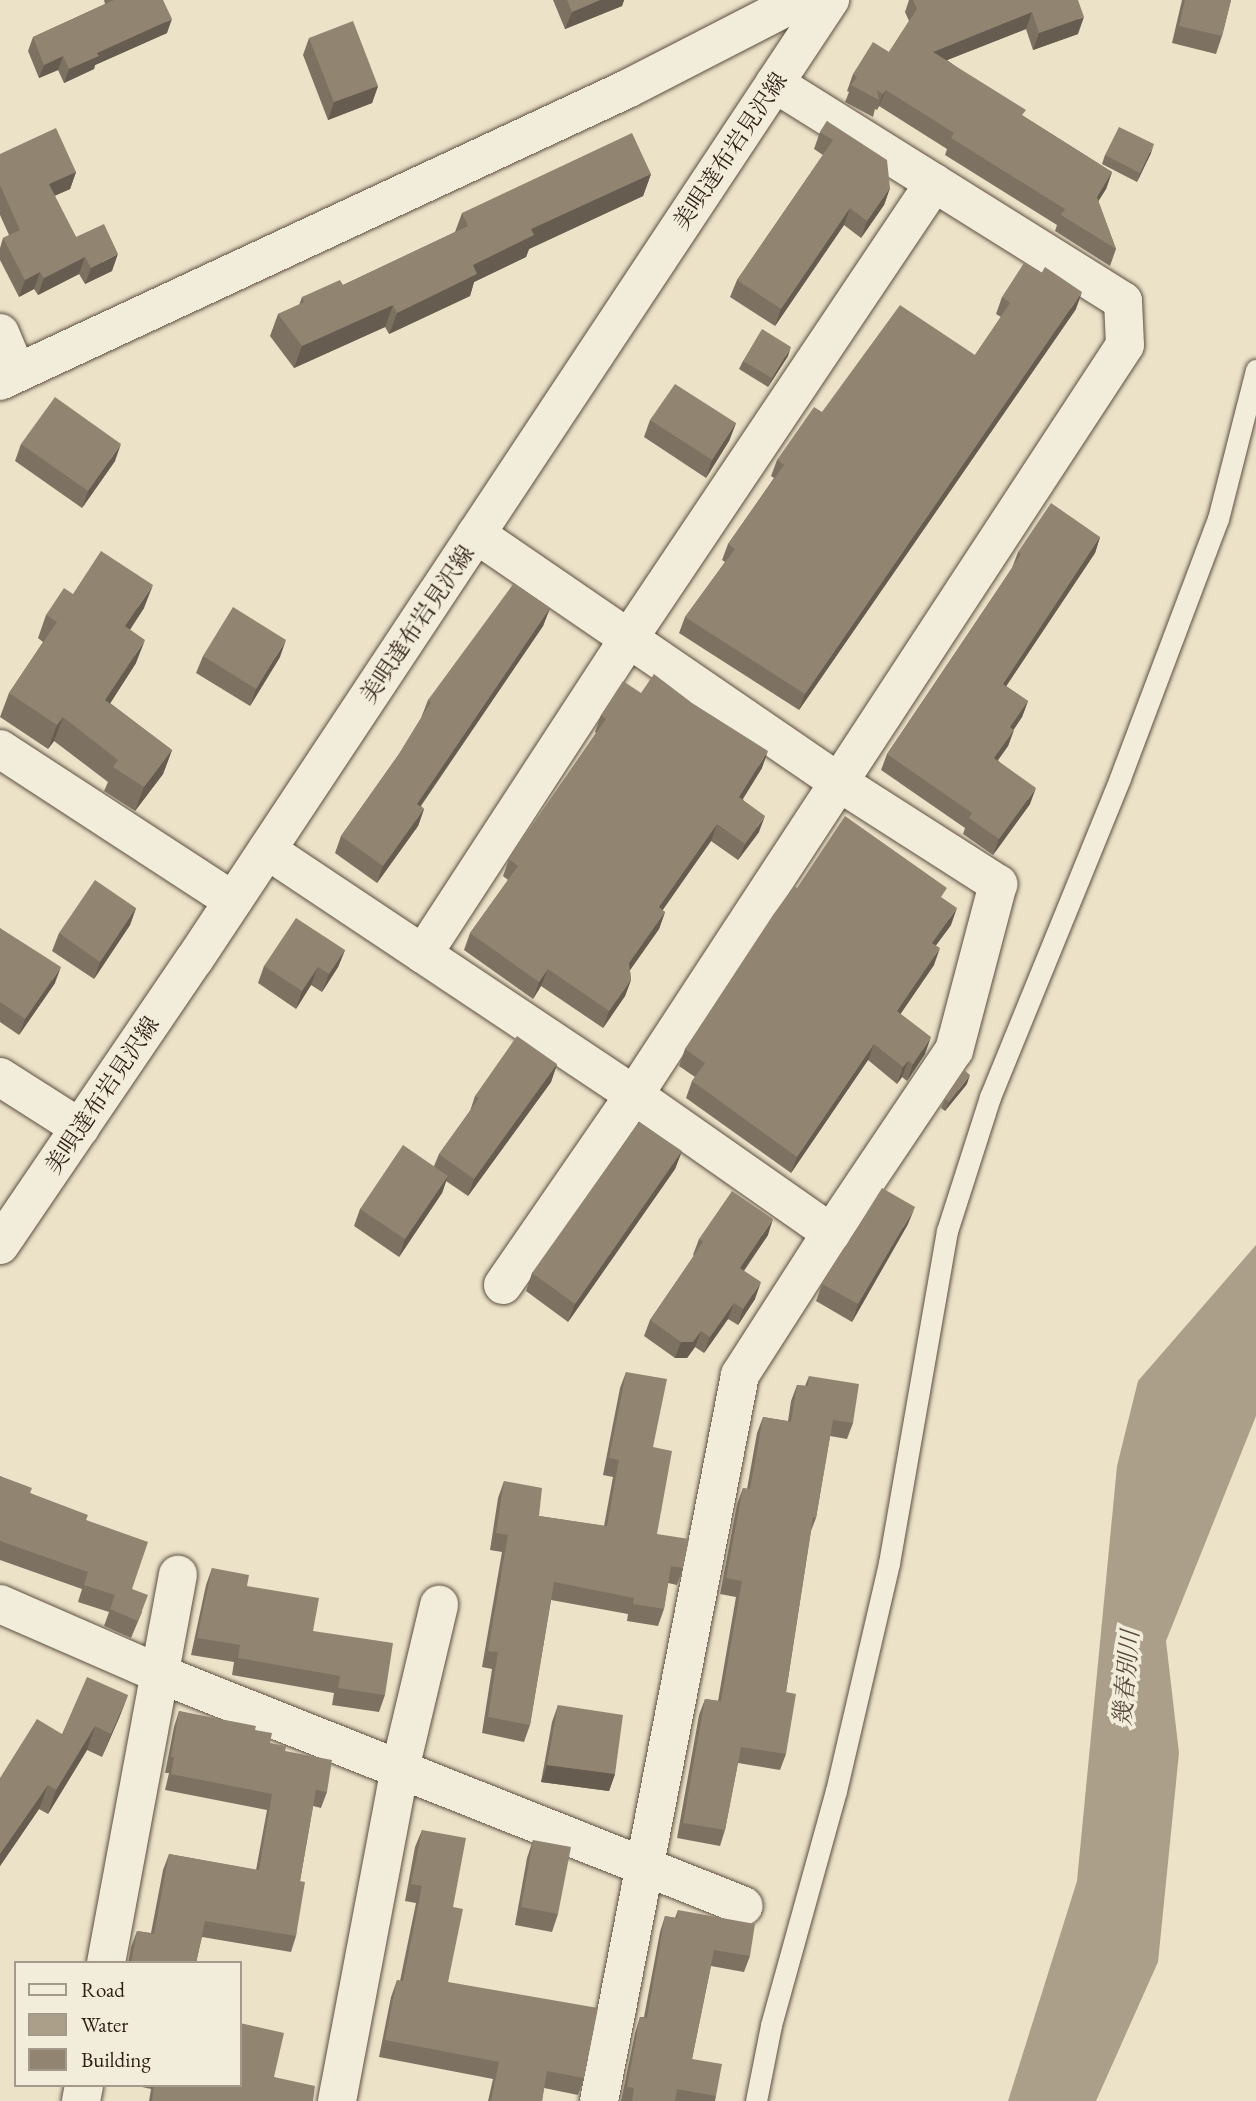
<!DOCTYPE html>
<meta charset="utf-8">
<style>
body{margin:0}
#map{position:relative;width:1256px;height:2101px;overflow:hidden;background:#ebe2c8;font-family:"EB Garamond","Noto Serif JP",serif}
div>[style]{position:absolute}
.water>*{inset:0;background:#ab9f8a}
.roads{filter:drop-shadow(0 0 2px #5e4f40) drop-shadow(0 0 2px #5e4f40)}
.service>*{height:21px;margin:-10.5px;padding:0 10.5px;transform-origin:10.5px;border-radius:10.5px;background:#f2ecdb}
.minor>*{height:38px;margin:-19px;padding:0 19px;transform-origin:19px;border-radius:19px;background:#f2ecdb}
.tertiary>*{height:38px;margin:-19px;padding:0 19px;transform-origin:19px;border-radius:19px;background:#f2ecdb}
.secondary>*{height:38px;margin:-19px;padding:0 19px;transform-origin:19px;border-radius:19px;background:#f2ecdb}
.wall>*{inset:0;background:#7d7261}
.shaded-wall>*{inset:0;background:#665c4f}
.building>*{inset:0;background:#918471}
span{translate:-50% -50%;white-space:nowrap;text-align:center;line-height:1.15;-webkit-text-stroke:7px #f2ecdb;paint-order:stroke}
.street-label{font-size:23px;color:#2f1e13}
.water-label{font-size:24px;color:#5a4b3d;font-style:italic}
.legend{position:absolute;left:14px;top:1961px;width:228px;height:126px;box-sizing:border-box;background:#f2ecdb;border:2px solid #a49a8b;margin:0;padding:9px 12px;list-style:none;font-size:21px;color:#2f1e13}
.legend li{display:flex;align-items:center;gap:14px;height:35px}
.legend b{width:35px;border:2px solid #a49a8b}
</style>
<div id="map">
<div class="water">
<div style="clip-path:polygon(1256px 1245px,1256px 1416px,1166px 1641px,1179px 1753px,1158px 1962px,1096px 2101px,1008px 2101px,1077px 1881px,1117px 1466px,1138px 1381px)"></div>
</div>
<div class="roads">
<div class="service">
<div style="left:756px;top:2101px;width:77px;rotate:-78.8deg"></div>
<div style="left:771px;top:2025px;width:243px;rotate:-74.5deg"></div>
<div style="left:836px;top:1791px;width:234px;rotate:-76.9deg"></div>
<div style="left:889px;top:1563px;width:337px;rotate:-80.1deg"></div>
<div style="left:947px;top:1231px;width:141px;rotate:-72.2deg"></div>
<div style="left:990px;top:1097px;width:344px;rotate:-67.8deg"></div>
<div style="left:1120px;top:778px;width:277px;rotate:-69.3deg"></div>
<div style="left:1218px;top:519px;width:154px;rotate:-75.7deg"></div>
</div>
<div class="minor">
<div style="left:0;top:333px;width:43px;rotate:67deg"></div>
<div style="left:476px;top:534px;width:441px;rotate:34.4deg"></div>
<div style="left:840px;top:783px;width:188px;rotate:32.6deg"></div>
<div style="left:998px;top:884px;width:172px;rotate:104.8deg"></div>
<div style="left:954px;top:1050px;width:220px;rotate:123.9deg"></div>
<div style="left:831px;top:1233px;width:169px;rotate:122.7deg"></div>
<div style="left:740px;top:1375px;width:740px;rotate:100.99deg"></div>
<div style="left:0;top:749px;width:278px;rotate:33.1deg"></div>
<div style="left:267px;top:850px;width:441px;rotate:33.7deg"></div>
<div style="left:634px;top:1095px;width:241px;rotate:35deg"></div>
<div style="left:423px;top:954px;width:377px;rotate:-56.9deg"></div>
<div style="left:629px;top:638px;width:548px;rotate:-56.16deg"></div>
<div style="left:0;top:1077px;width:95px;rotate:32.5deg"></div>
<div style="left:503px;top:1285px;width:231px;rotate:-55.4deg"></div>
<div style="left:634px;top:1095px;width:896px;rotate:-56.79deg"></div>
<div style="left:1125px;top:345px;width:44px;rotate:-92.6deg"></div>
<div style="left:1123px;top:301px;width:411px;rotate:-148deg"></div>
<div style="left:0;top:1604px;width:175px;rotate:23.6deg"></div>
<div style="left:160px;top:1674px;width:628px;rotate:21.67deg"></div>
<div style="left:106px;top:1963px;width:395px;rotate:-79.5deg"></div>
<div style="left:81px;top:2101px;width:16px;rotate:-79deg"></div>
<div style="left:337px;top:2101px;width:338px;rotate:-79.3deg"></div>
<div style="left:400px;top:1769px;width:169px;rotate:-76.6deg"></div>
</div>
<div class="tertiary">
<div style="left:0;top:381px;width:692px;rotate:-24.97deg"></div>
<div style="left:627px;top:89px;width:195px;rotate:-27.2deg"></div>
</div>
<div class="secondary">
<div style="left:0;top:1245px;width:345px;rotate:-55.8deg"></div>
<div style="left:194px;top:960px;width:1152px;rotate:-56.48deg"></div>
</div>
</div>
<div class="wall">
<div style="clip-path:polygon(104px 0,163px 0,167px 33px,95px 65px,94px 69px,64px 83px,58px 70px,39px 78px,28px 51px,33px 37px,105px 4px)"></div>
<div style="clip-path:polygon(553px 0,624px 0,622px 6px,565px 29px)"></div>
<div style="clip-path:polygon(909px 0,1078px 0,1078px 34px,1033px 50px,1026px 29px,947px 60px,1023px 116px,1112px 172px,1106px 189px,1098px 201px,1116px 249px,1110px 266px,1055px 231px,1057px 225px,945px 155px,947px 149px,879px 106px,877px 110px,875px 109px,873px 117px,845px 102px,849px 92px,847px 91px,853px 74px,889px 52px,909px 21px,905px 12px)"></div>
<div style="clip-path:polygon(1182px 0,1231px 0,1222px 36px,1216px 54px,1172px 43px)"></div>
<div style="clip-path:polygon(309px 38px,378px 86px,372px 103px,328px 120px,303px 55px)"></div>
<div style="clip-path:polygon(827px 121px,890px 188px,884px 205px,861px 238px,844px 225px,775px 326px,730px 297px,737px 280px,823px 155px,814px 149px,820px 132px)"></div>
<div style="clip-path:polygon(1151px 153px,1137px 182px,1102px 164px,1105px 155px)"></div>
<div style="clip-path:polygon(0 154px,76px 172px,70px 189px,54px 196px,76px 237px,112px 271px,85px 284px,79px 274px,38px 295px,34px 289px,19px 297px,0 260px,0 248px,3px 238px,9px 235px,0 215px)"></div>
<div style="clip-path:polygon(651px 174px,643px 196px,529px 249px,526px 257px,474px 282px,470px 296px,389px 334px,385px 327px,294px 368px,270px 336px,278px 314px,299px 305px,302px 297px,343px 285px,455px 232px,462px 213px)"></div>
<div style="clip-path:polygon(1002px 297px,1076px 309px,799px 710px,679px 633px,685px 617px,725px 562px,722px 560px,728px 544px,774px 478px,771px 476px,777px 460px,822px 412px,975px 355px,1001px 317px,996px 314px)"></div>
<div style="clip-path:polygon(788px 356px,768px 387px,739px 369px,743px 361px)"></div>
<div style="clip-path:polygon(650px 420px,736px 423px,729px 441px,706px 478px,644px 437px)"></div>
<div style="clip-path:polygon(21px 444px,115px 461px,82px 508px,15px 461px)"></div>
<div style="clip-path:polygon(1100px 537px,1095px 553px,1006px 686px,1028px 701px,1022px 717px,1014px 729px,1008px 746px,998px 760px,1030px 804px,993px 855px,963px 834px,965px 828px,881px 770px,887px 754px,1012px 568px,1018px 552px)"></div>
<div style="clip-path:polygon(73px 594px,144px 608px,130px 630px,136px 663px,110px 703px,172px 750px,163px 774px,135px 811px,104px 791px,108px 782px,54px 741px,48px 749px,0 717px,9px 693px,43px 642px,38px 638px,46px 615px)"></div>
<div style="clip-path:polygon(550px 608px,543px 626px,421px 806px,424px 809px,418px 826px,377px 883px,335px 853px,341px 836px,399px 754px,421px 718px,428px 700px)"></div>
<div style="clip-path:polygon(203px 656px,280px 657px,250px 706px,196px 673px)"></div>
<div style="clip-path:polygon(641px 693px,762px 768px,743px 799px,759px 832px,738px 860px,711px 841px,662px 910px,665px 912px,659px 929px,630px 970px,631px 980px,625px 996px,603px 1028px,541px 986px,533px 999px,464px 950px,470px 933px,508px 880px,503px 876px,509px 859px,596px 733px,595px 732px,601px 715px)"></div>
<div style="clip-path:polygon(797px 888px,943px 899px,951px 925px,936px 945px,934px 965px,900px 1014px,925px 1054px,907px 1081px,902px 1077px,897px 1084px,868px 1060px,791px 1173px,686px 1098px,692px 1081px,695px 1077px,679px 1066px,685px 1049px)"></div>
<div style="clip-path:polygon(136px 908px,130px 925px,94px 979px,52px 951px,59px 933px)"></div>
<div style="clip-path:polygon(0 928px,55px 983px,19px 1035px,0 1022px)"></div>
<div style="clip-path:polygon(345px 950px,338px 967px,322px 992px,311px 985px,296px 1009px,258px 983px,264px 966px)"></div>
<div style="clip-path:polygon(557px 1064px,551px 1082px,468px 1196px,446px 1181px,442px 1193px,399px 1257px,354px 1226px,360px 1209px,434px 1166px,439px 1154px,470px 1111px,475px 1096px)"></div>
<div style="clip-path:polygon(967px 1084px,945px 1111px,941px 1108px,945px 1099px)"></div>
<div style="clip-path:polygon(682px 1151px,675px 1169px,568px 1322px,526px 1291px,532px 1273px)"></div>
<div style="clip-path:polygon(908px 1224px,852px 1322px,816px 1301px,822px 1284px)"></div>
<div style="clip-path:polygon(768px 1235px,744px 1271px,755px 1299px,738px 1325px,728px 1319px,704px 1353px,695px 1347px,687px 1358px,675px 1358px,644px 1336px,650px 1320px,694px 1256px,693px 1255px,699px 1239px)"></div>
<div style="clip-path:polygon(626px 1372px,653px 1447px,657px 1534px,683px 1568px,677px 1585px,668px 1583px,664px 1609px,658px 1626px,627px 1621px,628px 1614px,551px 1600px,530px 1725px,524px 1742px,482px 1733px,492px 1669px,482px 1667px,502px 1552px,490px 1550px,498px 1498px,504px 1481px,539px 1516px,604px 1526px,613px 1477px,603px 1475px,620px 1388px)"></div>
<div style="clip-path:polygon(809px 1376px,853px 1423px,847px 1439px,830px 1436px,816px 1518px,811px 1531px,786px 1692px,786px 1754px,780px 1770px,738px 1763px,725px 1830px,720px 1846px,677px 1838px,699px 1715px,705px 1699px,718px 1701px,736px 1597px,720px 1594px,737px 1504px,743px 1488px,747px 1489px,757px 1433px,763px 1417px,788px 1421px,791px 1401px,797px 1385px,805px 1386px)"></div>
<div style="clip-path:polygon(0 1476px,30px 1493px,86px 1520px,132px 1589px,142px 1612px,131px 1638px,104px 1626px,109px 1612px,78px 1602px,82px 1589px,0 1560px)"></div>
<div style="clip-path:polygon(212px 1568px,247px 1586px,313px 1631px,385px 1695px,379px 1712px,332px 1705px,334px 1693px,232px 1675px,234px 1662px,191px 1655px,206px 1585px)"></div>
<div style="clip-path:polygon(128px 1695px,119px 1718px,102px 1757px,87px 1750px,48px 1814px,39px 1809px,0 1866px,0 1778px,62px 1734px)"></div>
<div style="clip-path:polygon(558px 1705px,615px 1774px,609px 1791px,541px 1782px,552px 1722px)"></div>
<div style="clip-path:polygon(179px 1711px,255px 1730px,270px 1743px,285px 1751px,327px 1792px,321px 1808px,313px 1806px,300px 1881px,296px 1936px,291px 1952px,202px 1937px,196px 1963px,128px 1963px,131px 1947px,137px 1931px,151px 1933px,163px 1870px,169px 1854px,256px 1870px,267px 1810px,165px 1790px,169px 1773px,165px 1773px,174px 1727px)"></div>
<div style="clip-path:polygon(422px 1830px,453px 1907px,448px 1982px,584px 2078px,578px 2095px,544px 2088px,542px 2101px,488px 2101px,493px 2079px,379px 2057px,391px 1997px,397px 1980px,400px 1981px,416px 1903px,405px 1901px,415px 1847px)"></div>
<div style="clip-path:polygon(533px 1840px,558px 1914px,552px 1932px,515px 1925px,527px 1858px)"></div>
<div style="clip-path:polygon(678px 1910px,750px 1956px,744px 1972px,711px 1966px,692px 2059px,716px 2096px,715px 2101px,621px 2101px,635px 2033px,640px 2017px,644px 2017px,660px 1932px,665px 1916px,675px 1918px)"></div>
<div style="clip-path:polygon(274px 2077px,313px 2101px,149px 2101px,151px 2089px,133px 2085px,240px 2085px)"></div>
</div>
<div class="shaded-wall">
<div style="clip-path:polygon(600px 0,624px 0,622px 6px,565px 29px,572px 12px)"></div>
<div style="clip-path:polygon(1032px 12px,1026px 29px,927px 68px,933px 52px)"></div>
<div style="clip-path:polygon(1084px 17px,1078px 34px,1033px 50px,1039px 33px)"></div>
<div style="clip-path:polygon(172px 19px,167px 33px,95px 65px,94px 69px,64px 83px,69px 69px,97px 53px)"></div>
<div style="clip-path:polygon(63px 56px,58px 70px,39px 78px,44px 65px)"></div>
<div style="clip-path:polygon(378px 86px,372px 103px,328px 120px,334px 102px)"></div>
<div style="clip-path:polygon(886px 90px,879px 106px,877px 110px,883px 94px)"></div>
<div style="clip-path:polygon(1154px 144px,1151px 153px,1137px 182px,1140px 173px)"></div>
<div style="clip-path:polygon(76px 172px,70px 189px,43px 201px,49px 184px)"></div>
<div style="clip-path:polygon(1112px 172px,1106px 189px,1091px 213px,1097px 197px)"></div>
<div style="clip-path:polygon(651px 174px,643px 196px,529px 249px,526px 257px,474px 282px,470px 296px,389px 334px,397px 313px,473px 265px,531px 229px)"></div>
<div style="clip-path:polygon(890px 188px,884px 205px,861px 238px,867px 221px)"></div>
<div style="clip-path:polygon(850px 208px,844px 225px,775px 326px,781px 309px)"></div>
<div style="clip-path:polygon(118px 254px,112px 271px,85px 284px,91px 268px)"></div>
<div style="clip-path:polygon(85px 257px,79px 274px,38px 295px,44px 278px)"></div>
<div style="clip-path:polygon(40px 272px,34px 289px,19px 297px,25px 280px)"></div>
<div style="clip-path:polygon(1082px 292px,1076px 309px,799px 710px,805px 694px)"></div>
<div style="clip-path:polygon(393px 305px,385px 327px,294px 368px,302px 346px)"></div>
<div style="clip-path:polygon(791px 347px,788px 356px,768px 387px,772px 378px)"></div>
<div style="clip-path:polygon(736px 423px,729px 441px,706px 478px,712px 460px)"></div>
<div style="clip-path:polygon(121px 444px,115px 461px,82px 508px,88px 491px)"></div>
<div style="clip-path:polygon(1100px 537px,1095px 553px,997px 700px,1003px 684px)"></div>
<div style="clip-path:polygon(153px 585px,144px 608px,116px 650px,125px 626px)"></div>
<div style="clip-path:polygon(550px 608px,543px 626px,410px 821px,417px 804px)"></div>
<div style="clip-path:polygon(145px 640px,136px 663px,97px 724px,105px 700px)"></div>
<div style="clip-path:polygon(286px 640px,280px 657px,250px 706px,256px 689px)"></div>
<div style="clip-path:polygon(1028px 701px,1022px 717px,1006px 741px,1014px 730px,1008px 746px,988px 774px,994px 758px,1010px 727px)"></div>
<div style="clip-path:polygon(63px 717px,54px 741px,48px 749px,57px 725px)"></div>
<div style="clip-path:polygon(172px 750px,163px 774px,135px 811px,144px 787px)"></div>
<div style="clip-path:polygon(768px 751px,762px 768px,733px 814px,739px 797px)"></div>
<div style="clip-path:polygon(1036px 788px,1030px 804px,993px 855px,999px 839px)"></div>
<div style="clip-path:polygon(424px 809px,418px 826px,377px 883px,383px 866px)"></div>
<div style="clip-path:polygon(765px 816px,759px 832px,738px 860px,745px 844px)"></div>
<div style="clip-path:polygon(717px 824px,711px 841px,653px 924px,659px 907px)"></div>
<div style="clip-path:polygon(136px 908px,130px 925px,94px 979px,100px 962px)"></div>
<div style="clip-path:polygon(957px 908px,951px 925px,926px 959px,932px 943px)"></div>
<div style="clip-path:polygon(665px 912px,659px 929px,623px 980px,629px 963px)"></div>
<div style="clip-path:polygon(940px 948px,934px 965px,891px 1028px,897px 1011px)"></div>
<div style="clip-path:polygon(345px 950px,338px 967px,322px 992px,329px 974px)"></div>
<div style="clip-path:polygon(61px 967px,55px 983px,19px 1035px,25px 1019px)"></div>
<div style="clip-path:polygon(318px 967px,311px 985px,296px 1009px,302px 991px)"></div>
<div style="clip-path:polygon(548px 969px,541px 986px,533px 999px,539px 982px)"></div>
<div style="clip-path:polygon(631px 980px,625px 996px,603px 1028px,609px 1011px)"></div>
<div style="clip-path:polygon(931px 1037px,925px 1054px,907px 1081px,913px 1064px)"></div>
<div style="clip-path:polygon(874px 1044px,868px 1060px,791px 1173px,797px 1157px)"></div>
<div style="clip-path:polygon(908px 1061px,902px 1077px,897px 1084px,903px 1067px)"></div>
<div style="clip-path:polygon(557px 1064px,551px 1082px,468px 1196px,474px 1179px)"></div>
<div style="clip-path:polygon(970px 1075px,967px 1084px,945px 1111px,949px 1102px)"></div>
<div style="clip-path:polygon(682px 1151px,675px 1169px,568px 1322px,575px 1304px)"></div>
<div style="clip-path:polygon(448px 1176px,442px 1193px,399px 1257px,405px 1239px)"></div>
<div style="clip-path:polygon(915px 1207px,908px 1224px,852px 1322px,858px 1304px)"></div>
<div style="clip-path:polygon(773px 1219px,768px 1235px,734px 1284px,740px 1268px)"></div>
<div style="clip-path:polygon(761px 1282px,755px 1299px,738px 1325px,743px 1309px)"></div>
<div style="clip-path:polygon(734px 1303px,728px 1319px,704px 1353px,710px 1337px)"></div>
<div style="clip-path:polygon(701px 1331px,695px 1347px,687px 1358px,675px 1358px,681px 1342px)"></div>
<div style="clip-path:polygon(128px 1695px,119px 1718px,102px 1757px,111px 1734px)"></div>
<div style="clip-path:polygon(95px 1726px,87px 1750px,48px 1814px,56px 1790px)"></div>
<div style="clip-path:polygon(547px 1765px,615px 1774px,609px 1791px,541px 1782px)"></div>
<div style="clip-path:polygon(48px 1785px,39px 1809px,0 1866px,0 1854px)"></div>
</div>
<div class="building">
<div style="clip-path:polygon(114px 0,163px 0,172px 19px,97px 53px,99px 56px,69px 69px,63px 56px,44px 65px,33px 37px)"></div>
<div style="clip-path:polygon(567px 0,600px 0,572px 12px)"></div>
<div style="clip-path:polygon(913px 0,1078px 0,1084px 17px,1039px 33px,1032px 12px,933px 52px,1026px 110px,1022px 115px,1112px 172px,1097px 197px,1116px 249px,1061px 215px,1065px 209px,951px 138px,954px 133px,886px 90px,883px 94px,877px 90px,879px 100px,851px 85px,857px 77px,853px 74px,873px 42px,889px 52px,917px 9px)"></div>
<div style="clip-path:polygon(1185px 0,1231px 0,1222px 36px,1179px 26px)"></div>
<div style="clip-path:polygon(353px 21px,378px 86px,334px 102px,309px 38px)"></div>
<div style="clip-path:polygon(827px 121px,887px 160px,890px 188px,867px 221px,850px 208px,781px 309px,737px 280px,833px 140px,820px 132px)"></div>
<div style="clip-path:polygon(1119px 127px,1154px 144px,1140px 173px,1105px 155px)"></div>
<div style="clip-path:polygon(56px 128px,76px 172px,49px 184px,76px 237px,104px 224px,118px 254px,91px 268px,85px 257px,44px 278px,40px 272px,25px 280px,3px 238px,20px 230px,0 185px,0 154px)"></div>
<div style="clip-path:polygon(632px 133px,651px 174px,531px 229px,534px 235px,473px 265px,477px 274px,397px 313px,393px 305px,302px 346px,278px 314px,304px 302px,302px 297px,340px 280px,343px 285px,468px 226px,462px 213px)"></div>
<div style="clip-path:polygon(1024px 263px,1041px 274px,1045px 267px,1082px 292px,805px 694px,685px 617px,735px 549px,728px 544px,784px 465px,777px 460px,814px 407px,822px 412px,900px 305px,975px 355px,1010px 303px,1002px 297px)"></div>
<div style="clip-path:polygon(762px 329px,791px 347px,772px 378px,743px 361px)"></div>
<div style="clip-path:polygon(675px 384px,736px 423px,712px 460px,650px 420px)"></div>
<div style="clip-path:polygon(55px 397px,121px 444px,88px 491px,21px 444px)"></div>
<div style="clip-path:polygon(1051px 503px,1100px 537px,1003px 684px,1028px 701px,1010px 727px,1014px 730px,994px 758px,1036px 788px,999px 839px,969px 818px,972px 813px,887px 754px,985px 609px,1021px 554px,1018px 552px)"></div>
<div style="clip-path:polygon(101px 551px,153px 585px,125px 626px,145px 640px,105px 700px,172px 750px,144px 787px,113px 767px,118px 760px,63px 717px,57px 725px,9px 693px,57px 622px,46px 615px,64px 588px,73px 594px)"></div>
<div style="clip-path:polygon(514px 583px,550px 608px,417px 804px,424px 809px,383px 866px,341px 836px,399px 754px,431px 702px,428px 700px)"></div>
<div style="clip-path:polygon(233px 607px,286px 640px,256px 689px,203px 656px)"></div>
<div style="clip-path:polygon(654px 674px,692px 703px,768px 751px,739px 797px,765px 816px,745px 844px,717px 824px,659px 907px,665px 912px,629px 963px,631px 980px,609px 1011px,548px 969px,539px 982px,470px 933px,518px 866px,509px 859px,606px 719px,601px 715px,623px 681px,641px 693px)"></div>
<div style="clip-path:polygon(845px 816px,947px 888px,941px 897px,957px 908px,932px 943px,940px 948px,897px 1011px,931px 1037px,913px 1064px,908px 1061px,903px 1067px,874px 1044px,797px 1157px,692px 1081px,705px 1063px,685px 1049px,773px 915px,794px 886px,797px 888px)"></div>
<div style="clip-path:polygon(95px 880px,136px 908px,100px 962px,59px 933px)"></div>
<div style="clip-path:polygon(296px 918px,345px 950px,329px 974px,318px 967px,302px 991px,264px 966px)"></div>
<div style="clip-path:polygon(0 928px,61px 967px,25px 1019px,0 1002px)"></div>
<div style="clip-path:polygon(517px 1036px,557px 1064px,474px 1179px,439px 1154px,479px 1098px,475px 1096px)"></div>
<div style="clip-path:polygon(964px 1070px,970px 1075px,949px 1102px,945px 1099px)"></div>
<div style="clip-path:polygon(639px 1122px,682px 1151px,575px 1304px,532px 1273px)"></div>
<div style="clip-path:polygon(403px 1145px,448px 1176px,405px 1239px,360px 1209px)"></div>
<div style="clip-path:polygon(882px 1188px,915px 1207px,858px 1304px,822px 1284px)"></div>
<div style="clip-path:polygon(732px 1191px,773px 1219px,740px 1268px,761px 1282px,743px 1309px,734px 1303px,710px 1337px,701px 1331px,693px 1342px,681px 1342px,650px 1320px,703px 1242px,699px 1239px)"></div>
<div style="clip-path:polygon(626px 1372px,667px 1379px,653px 1447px,672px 1451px,657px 1534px,689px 1539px,683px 1568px,671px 1566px,664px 1609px,633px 1604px,634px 1598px,554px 1582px,530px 1725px,488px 1717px,498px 1652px,488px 1651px,508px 1535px,496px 1533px,504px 1481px,542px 1488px,539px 1516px,607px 1526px,619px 1460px,609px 1458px)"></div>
<div style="clip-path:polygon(809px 1376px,859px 1384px,853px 1423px,833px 1420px,816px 1518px,813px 1517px,786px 1692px,796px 1694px,786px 1754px,741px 1747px,725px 1830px,683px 1823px,705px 1699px,721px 1701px,742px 1581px,726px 1578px,743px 1488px,750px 1489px,763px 1417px,791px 1422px,797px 1385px,808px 1386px)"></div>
<div style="clip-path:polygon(0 1476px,32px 1488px,30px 1493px,88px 1515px,86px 1520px,148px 1542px,132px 1589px,148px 1595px,138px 1621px,110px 1609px,115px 1595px,84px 1585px,88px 1572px,0 1541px)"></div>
<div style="clip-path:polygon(212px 1568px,249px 1575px,247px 1586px,319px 1598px,313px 1631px,393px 1643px,385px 1695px,338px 1688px,340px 1676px,238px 1658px,240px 1645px,197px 1638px)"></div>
<div style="clip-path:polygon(87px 1677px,128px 1695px,111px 1734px,95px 1726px,56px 1790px,48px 1785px,0 1854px,0 1778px,37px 1719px,62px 1734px)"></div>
<div style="clip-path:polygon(558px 1705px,623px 1715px,615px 1774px,547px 1765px)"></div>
<div style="clip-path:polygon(179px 1711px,256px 1726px,255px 1730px,272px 1733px,270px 1743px,286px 1746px,285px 1751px,332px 1760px,327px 1792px,316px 1790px,300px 1881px,305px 1882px,296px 1936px,205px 1921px,196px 1963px,131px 1963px,137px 1931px,154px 1934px,169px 1854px,259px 1870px,272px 1794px,171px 1774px,174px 1757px,171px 1757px)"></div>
<div style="clip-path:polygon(422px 1830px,466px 1838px,453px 1907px,463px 1909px,448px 1982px,598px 2008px,584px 2078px,547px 2071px,542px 2101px,491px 2101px,499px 2062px,385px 2040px,397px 1980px,403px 1981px,422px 1886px,411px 1884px)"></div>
<div style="clip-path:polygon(533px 1840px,571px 1847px,558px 1914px,521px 1907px)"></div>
<div style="clip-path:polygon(678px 1910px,755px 1924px,750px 1956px,714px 1950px,692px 2059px,722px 2064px,716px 2096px,677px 2089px,675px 2101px,632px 2101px,634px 2088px,627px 2087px,640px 2017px,647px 2018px,665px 1916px,677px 1918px)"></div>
<div style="clip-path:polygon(240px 2023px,284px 2033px,274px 2077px,315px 2086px,313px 2101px,152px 2101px,154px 2085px,240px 2085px)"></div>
</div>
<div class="street-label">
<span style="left:730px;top:151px;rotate:-56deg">美唄達布岩見沢線</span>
<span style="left:417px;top:624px;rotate:-56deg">美唄達布岩見沢線</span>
<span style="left:102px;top:1095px;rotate:-56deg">美唄達布岩見沢線</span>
</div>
<div class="water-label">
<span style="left:1126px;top:1678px;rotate:-85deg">幾春別川</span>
</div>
<ul class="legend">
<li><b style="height:9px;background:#f2ecdb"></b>Road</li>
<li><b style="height:19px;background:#ab9f8a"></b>Water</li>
<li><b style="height:19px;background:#918471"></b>Building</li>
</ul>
</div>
